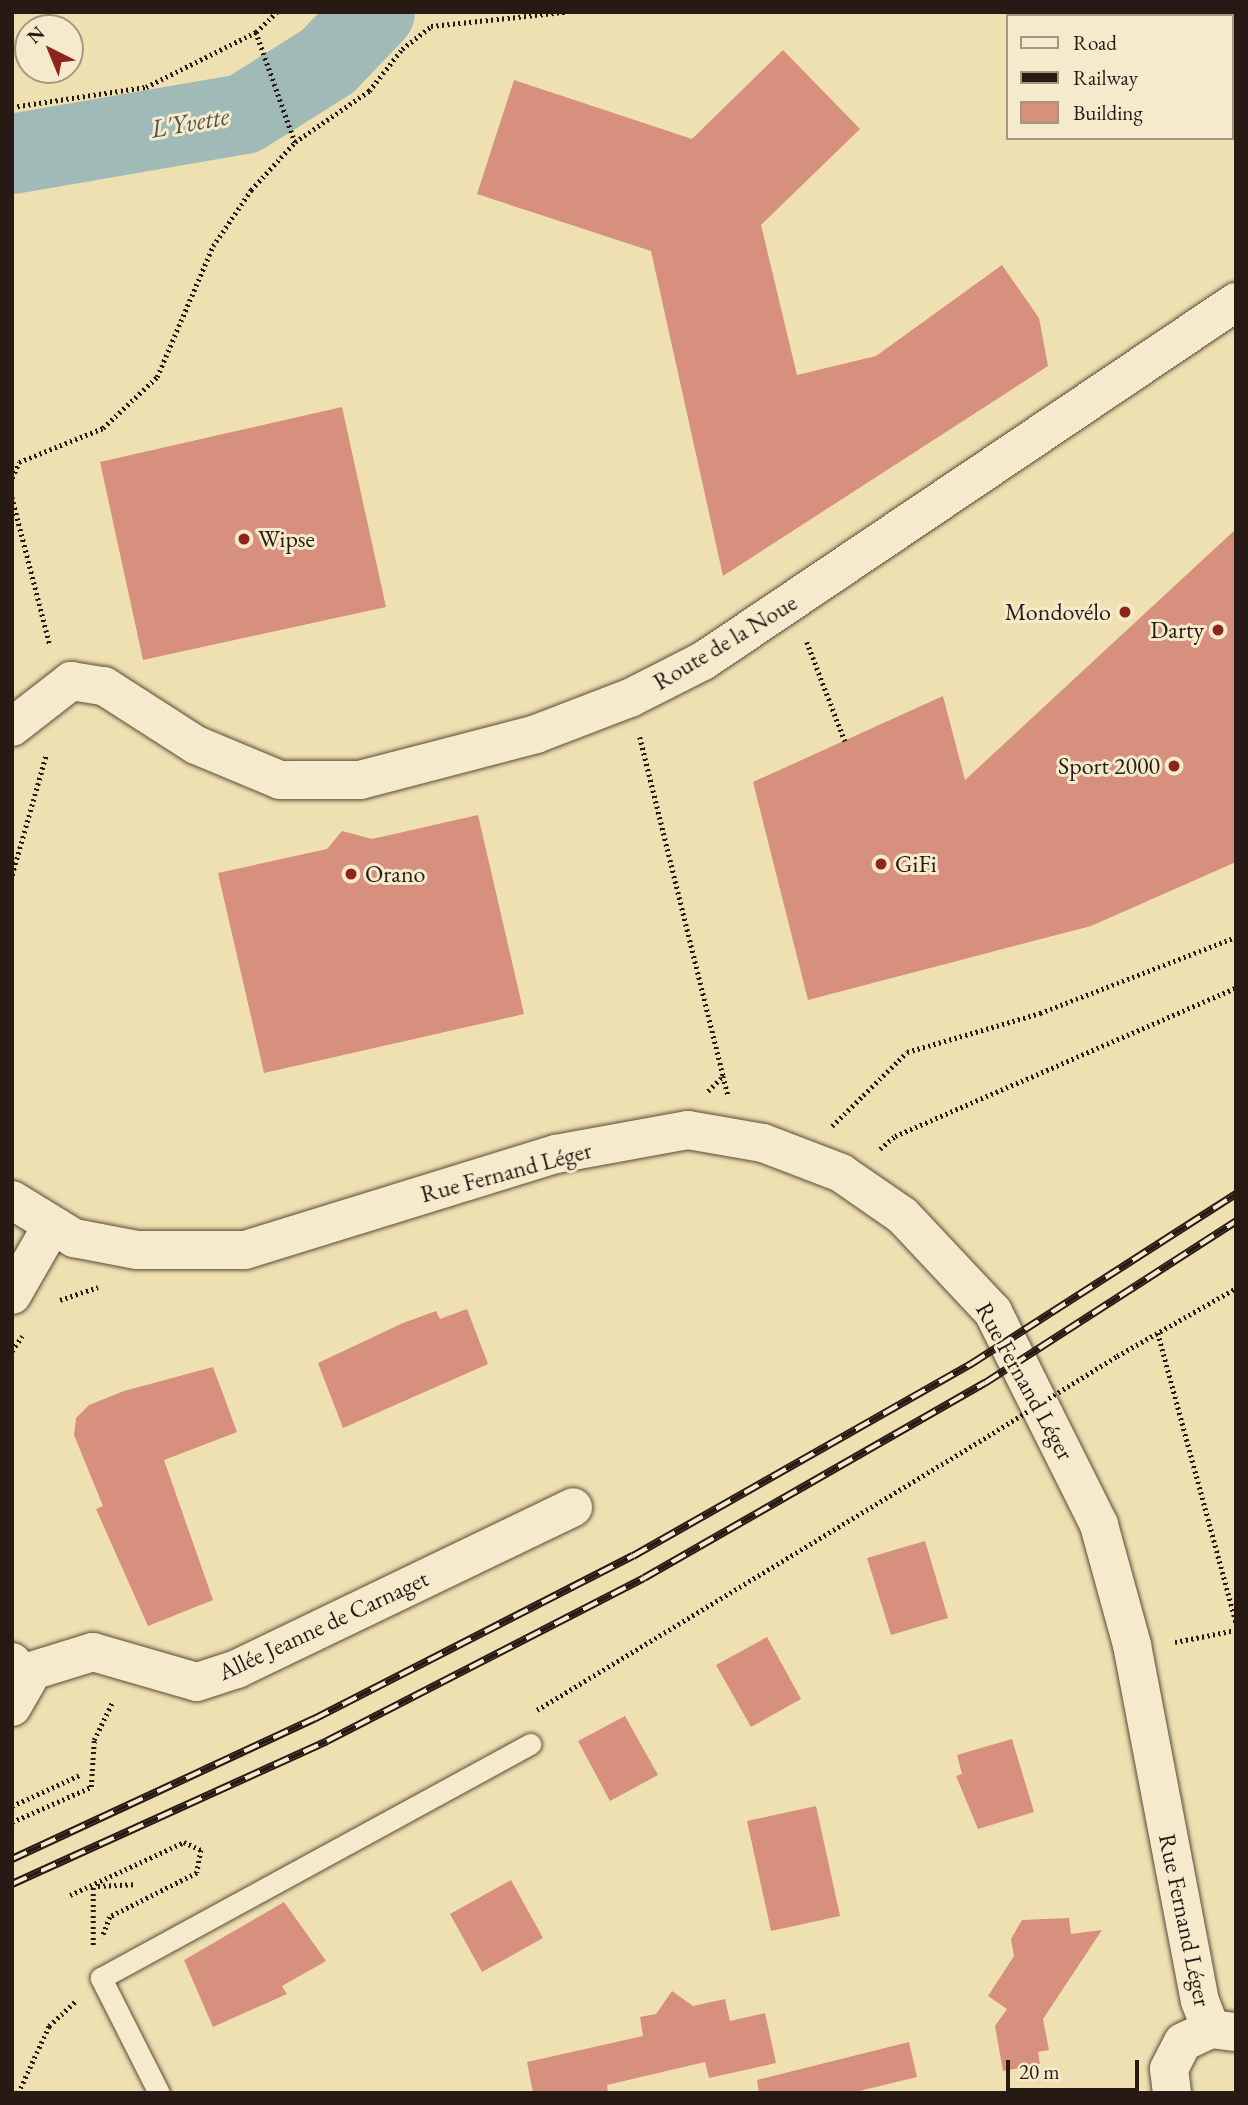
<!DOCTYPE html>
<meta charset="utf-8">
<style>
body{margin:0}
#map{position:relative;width:1248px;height:2105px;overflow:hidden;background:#efe0b1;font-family:"EB Garamond",serif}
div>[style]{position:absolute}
.river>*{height:80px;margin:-40px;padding:0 40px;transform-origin:40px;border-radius:40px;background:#a0bab8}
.building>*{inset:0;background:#d6907d}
.path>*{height:4.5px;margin-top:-2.25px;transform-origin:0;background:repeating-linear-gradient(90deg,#271913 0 2px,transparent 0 5.5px)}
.roads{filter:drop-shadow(0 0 2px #594b3a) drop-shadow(0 0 2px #594b3a)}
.service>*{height:21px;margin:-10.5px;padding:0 10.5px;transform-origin:10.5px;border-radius:10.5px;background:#f5ebcc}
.minor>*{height:38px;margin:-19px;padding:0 19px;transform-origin:19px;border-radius:19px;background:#f5ebcc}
.tertiary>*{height:38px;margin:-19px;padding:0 19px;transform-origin:19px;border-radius:19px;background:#f5ebcc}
.rail>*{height:8px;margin-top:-4px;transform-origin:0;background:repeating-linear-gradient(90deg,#f5ebcc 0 16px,#271913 0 32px);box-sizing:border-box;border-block:2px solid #271913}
.path-bridge>*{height:4.5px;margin-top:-2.25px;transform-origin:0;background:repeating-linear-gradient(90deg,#271913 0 2px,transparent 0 5.5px)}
.dots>*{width:19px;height:19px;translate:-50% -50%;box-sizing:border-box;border:4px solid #f5ebcc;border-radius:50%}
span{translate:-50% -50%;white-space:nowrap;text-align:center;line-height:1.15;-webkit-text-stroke:6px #f5ebcc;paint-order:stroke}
.poi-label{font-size:24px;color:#271913}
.left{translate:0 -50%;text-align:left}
.right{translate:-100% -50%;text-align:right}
.street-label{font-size:24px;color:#271913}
.water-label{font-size:26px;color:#51514d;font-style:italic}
.frame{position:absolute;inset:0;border:14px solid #271913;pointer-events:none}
.legend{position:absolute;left:1006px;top:14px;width:228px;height:126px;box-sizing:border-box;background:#f5ebcc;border:2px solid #a39782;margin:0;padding:9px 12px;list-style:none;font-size:21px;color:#271913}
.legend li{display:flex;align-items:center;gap:14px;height:35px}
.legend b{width:35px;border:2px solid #a39782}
.north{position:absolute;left:14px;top:14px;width:70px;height:70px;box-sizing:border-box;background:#f5ebcc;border:2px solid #a39782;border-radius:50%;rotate:317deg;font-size:19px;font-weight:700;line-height:28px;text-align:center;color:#271913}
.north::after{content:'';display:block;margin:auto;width:24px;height:32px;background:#8f2418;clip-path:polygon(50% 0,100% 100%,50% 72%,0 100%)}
.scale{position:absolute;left:1006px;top:2060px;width:133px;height:32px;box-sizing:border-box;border:4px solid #271913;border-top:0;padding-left:9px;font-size:21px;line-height:24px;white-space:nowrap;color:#271913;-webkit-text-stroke:5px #f5ebcc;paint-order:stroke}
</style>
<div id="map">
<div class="river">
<div style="left:12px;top:154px;width:235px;rotate:-9.8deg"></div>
<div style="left:244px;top:114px;width:99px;rotate:-32.2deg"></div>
<div style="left:328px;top:61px;width:68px;rotate:-46.2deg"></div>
</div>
<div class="building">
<div style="clip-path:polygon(783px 50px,860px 129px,761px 225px,797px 375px,876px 356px,1002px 265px,1039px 318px,1048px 366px,723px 576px,651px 251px,477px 194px,514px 80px,692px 139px)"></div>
<div style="clip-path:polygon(342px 407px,386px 607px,143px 660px,100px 462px)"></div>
<div style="clip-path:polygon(1236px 529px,1236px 862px,1091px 926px,808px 1000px,753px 782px,943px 696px,965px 780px)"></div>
<div style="clip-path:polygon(478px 815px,524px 1014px,264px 1073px,218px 873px,327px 849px,342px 831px,372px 839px)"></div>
<div style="clip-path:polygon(467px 1309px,488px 1364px,343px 1428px,318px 1363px,403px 1323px,436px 1311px,440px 1319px)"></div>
<div style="clip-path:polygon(213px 1367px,237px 1432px,164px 1460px,213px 1600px,148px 1626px,96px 1509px,103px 1506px,74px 1435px,76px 1418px,89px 1405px,124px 1391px)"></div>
<div style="clip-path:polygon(925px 1541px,948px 1618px,891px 1635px,867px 1558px)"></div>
<div style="clip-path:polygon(767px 1637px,801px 1699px,751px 1727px,716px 1665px)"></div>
<div style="clip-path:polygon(625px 1716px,658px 1775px,610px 1801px,578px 1741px)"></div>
<div style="clip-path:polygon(1012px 1739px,1034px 1812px,978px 1829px,956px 1776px,962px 1774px,957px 1755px)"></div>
<div style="clip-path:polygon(816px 1806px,840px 1916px,771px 1931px,747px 1821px)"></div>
<div style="clip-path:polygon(511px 1880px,543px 1938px,482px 1972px,450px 1914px)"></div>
<div style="clip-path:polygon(284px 1902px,326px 1961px,282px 1986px,287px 1994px,213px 2027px,184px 1960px)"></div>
<div style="clip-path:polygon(1069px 1918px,1071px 1934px,1102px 1930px,1043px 2019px,1049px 2050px,1038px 2052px,1040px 2064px,1003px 2071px,995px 2026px,1007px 2009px,988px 1996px,1014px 1956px,1011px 1939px,1022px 1920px)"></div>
<div style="clip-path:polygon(672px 1991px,693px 2006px,725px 1999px,730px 2021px,765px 2013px,776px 2063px,709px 2078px,705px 2062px,607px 2085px,608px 2093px,533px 2093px,527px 2062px,643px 2036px,640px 2017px,656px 2014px)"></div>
<div style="clip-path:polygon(909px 2042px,917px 2077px,851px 2093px,759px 2093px,757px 2080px)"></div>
</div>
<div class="path">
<div style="left:256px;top:32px;width:117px;rotate:70.5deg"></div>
<div style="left:12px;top:107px;width:135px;rotate:-8.5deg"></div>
<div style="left:146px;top:87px;width:123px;rotate:-26.6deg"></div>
<div style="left:256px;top:32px;width:29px;rotate:-44deg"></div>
<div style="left:12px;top:478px;width:17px;rotate:-66deg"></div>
<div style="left:19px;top:462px;width:91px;rotate:-22deg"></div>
<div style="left:103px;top:428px;width:74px;rotate:-43.4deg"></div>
<div style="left:157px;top:377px;width:142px;rotate:-66.9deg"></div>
<div style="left:213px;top:246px;width:68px;rotate:-55.8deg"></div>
<div style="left:251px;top:190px;width:65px;rotate:-47.5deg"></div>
<div style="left:295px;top:142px;width:90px;rotate:-34.6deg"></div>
<div style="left:369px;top:91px;width:53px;rotate:-51.8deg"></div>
<div style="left:402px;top:49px;width:37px;rotate:-38deg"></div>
<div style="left:431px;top:26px;width:135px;rotate:-6deg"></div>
<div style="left:12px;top:497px;width:153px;rotate:75.6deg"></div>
<div style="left:807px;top:642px;width:106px;rotate:69deg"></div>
<div style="left:640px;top:737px;width:349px;rotate:76.2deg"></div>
<div style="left:12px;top:875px;width:125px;rotate:-74.2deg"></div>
<div style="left:708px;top:1091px;width:21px;rotate:-45deg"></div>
<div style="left:723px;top:1076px;width:20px;rotate:75deg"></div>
<div style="left:832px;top:1126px;width:105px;rotate:-44.6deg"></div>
<div style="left:907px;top:1052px;width:139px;rotate:-16.3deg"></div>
<div style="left:1040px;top:1013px;width:210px;rotate:-21.2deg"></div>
<div style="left:880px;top:1149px;width:20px;rotate:-41deg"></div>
<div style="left:895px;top:1136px;width:372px;rotate:-23.5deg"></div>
<div style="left:60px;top:1300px;width:40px;rotate:-18.9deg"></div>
<div style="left:1158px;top:1333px;width:300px;rotate:74.9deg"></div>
<div style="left:12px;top:1351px;width:18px;rotate:-56deg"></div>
<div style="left:1117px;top:1356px;width:137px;rotate:-29.7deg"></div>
<div style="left:1175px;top:1642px;width:62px;rotate:-11.1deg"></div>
<div style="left:537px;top:1710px;width:528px;rotate:-31.28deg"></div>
<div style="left:12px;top:1806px;width:77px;rotate:-24.6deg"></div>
<div style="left:12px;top:1822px;width:86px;rotate:-23.9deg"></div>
<div style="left:91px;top:1787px;width:47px;rotate:-86.3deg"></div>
<div style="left:94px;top:1740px;width:43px;rotate:-64deg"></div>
<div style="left:98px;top:1886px;width:35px;rotate:-3deg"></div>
<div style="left:70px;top:1895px;width:126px;rotate:-24.9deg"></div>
<div style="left:184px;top:1842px;width:19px;rotate:25deg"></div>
<div style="left:201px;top:1850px;width:23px;rotate:100deg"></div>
<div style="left:197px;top:1873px;width:97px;rotate:153.2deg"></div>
<div style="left:110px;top:1917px;width:22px;rotate:111deg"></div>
<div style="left:93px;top:1945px;width:59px;rotate:-90deg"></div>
<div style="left:18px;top:2093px;width:74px;rotate:-65.2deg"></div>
<div style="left:49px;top:2026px;width:37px;rotate:-43deg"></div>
</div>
<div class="roads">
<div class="service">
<div style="left:159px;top:2093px;width:129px;rotate:-116.8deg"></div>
<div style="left:101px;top:1978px;width:489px;rotate:-28.6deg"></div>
</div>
<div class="minor">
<div style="left:12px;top:727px;width:75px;rotate:-37.9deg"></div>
<div style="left:71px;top:681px;width:33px;rotate:9deg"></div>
<div style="left:104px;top:686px;width:109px;rotate:32.7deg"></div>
<div style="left:196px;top:745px;width:91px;rotate:22.6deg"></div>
<div style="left:280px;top:780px;width:80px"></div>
<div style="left:360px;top:780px;width:182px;rotate:-14.6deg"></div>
<div style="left:536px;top:734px;width:101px;rotate:-21deg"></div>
<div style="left:630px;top:698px;width:82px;rotate:-26.9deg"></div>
<div style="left:703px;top:661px;width:643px;rotate:-33.96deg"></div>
<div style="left:12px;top:1295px;width:76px;rotate:-60.1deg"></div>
<div style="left:12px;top:1662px;width:24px;rotate:52deg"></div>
<div style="left:27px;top:1681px;width:30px;rotate:120deg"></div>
<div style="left:25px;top:1673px;width:71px;rotate:-17.2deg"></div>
<div style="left:93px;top:1652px;width:108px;rotate:16.1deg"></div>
<div style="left:197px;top:1682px;width:42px;rotate:-18deg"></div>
<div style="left:237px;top:1669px;width:373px;rotate:-25.7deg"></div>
</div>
<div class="tertiary">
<div style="left:12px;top:1200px;width:73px;rotate:31.5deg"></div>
<div style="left:74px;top:1238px;width:64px;rotate:10.8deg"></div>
<div style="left:137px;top:1250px;width:108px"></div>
<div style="left:245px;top:1250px;width:325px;rotate:-17.2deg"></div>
<div style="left:556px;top:1154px;width:134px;rotate:-10.3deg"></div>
<div style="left:688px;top:1130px;width:76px;rotate:9.8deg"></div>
<div style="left:763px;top:1143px;width:84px;rotate:21deg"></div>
<div style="left:841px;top:1173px;width:75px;rotate:34.7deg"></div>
<div style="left:903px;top:1216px;width:132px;rotate:46.8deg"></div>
<div style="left:993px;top:1312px;width:238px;rotate:63.5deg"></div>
<div style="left:1099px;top:1525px;width:124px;rotate:74.6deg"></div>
<div style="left:1132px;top:1645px;width:362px;rotate:79.2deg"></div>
<div style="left:1200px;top:2001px;width:30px;rotate:69deg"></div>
<div style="left:1172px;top:2093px;width:24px;rotate:-97deg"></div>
<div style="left:1169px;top:2069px;width:30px;rotate:-63deg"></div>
<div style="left:1183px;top:2042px;width:31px;rotate:-25deg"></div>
<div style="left:1211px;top:2029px;width:23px;rotate:7deg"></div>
</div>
</div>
<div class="rail">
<div style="left:12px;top:1859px;width:333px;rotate:-24.9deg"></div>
<div style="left:314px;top:1719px;width:358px;rotate:-27.1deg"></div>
<div style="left:633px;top:1556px;width:389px;rotate:-29.6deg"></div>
<div style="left:971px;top:1364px;width:315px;rotate:-32.7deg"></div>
<div style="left:12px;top:1884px;width:346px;rotate:-24.4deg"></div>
<div style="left:327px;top:1741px;width:356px;rotate:-27.2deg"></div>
<div style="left:644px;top:1578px;width:393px;rotate:-29.8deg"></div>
<div style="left:985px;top:1383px;width:299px;rotate:-32.8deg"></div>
</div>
<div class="path-bridge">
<div style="left:988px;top:1436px;width:152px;rotate:-31.8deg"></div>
</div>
<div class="dots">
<div style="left:244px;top:539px;background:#8f2418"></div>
<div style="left:1125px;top:612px;background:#8f2418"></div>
<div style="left:1218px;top:630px;background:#8f2418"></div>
<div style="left:1174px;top:766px;background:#8f2418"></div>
<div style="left:881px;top:864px;background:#8f2418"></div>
<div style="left:351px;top:874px;background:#8f2418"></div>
</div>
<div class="poi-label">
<span class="left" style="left:258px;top:539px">Wipse</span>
<span class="right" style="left:1111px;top:612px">Mondovélo</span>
<span class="right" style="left:1204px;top:630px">Darty</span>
<span class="right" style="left:1160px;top:766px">Sport 2000</span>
<span class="left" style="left:895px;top:864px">GiFi</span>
<span class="left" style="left:365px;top:874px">Orano</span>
</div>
<div class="street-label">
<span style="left:725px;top:642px;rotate:-31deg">Route de la Noue</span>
<span style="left:506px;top:1172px;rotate:-15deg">Rue Fernand Léger</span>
<span style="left:1025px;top:1381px;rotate:61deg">Rue Fernand Léger</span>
<span style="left:323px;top:1625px;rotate:-25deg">Allée Jeanne de Carnaget</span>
<span style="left:1185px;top:1920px;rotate:78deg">Rue Fernand Léger</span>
</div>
<div class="water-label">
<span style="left:190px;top:123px;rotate:-10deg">L'Yvette</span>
</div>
<div class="frame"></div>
<ul class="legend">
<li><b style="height:9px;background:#f5ebcc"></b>Road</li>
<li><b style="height:9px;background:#271913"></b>Railway</li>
<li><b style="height:19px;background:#d6907d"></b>Building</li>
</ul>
<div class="north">N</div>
<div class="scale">20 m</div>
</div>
